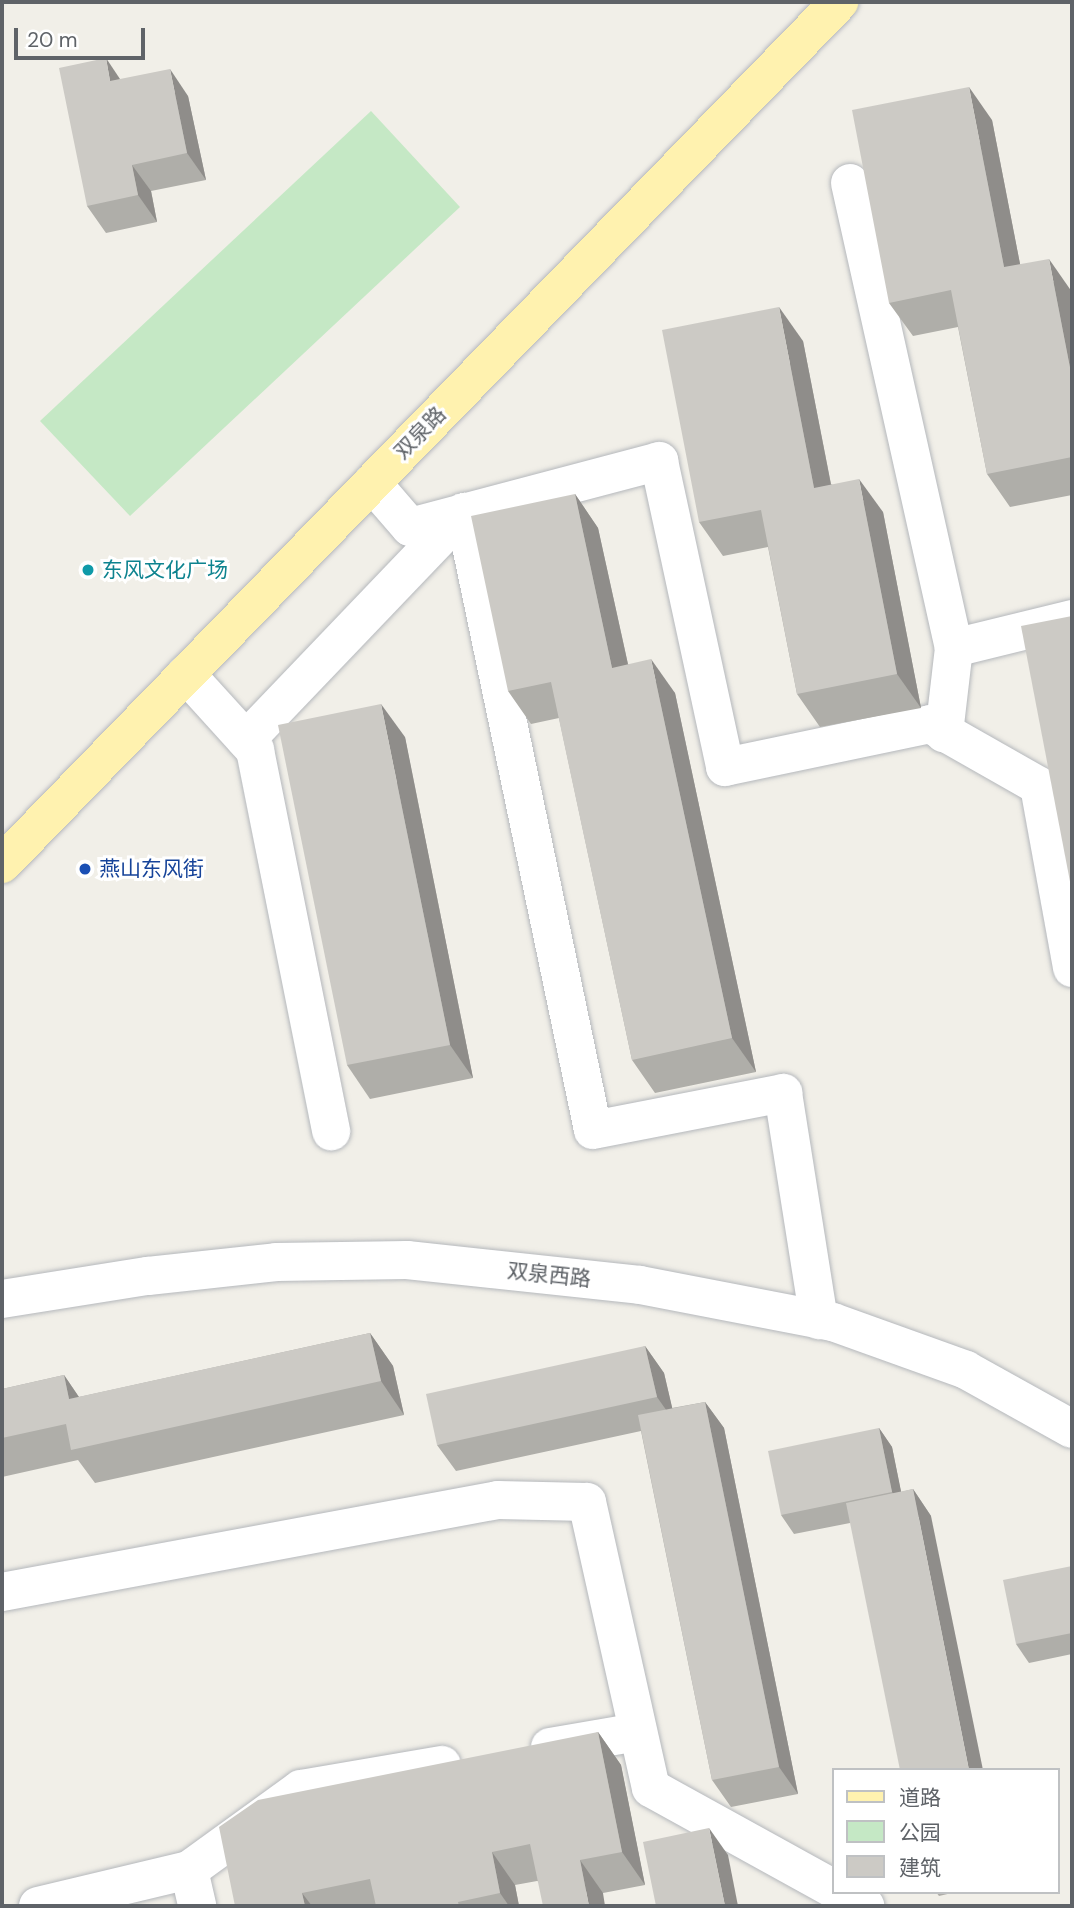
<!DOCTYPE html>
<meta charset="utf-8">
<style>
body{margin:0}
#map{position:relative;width:1074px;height:1908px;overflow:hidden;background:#f1efe8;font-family:"DM Sans","Noto Sans SC",sans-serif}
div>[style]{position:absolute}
.green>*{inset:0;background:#c5e8c5}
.roads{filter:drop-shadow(0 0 2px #b5b8bc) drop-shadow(0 0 2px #b5b8bc)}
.minor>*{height:38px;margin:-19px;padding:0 19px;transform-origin:19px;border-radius:19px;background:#fff}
.major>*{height:38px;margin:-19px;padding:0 19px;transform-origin:19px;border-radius:19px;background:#fff2af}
.wall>*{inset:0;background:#afaea9}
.shaded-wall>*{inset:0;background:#8f8d8a}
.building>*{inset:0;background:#cccac5}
.dots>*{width:19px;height:19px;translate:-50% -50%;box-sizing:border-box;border:4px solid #fff;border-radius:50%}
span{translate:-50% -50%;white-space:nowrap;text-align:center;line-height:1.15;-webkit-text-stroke:6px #fff;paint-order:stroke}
.street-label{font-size:21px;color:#5f6368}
.culture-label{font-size:21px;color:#0d838f}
.left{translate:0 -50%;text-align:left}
.transit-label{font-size:21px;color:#164399}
.frame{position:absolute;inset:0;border:4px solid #5f6368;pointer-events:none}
.legend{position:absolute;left:832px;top:1768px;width:228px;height:126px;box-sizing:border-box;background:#fff;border:2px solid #bfc1c3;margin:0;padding:9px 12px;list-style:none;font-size:21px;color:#5f6368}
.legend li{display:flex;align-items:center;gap:14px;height:35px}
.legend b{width:35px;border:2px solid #bfc1c3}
.scale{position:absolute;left:14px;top:28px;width:131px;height:32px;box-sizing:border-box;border:4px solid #5f6368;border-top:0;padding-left:9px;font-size:21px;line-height:24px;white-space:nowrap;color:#5f6368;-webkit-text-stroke:5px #fff;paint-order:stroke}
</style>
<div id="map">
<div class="green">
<div style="clip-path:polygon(371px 111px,460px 207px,130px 516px,40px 421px)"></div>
</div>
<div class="roads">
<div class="minor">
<div style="left:850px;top:183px;width:476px;rotate:77.4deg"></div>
<div style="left:954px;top:648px;width:86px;rotate:96.7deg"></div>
<div style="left:372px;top:483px;width:58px;rotate:49.2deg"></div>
<div style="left:410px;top:527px;width:258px;rotate:-14.8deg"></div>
<div style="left:659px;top:461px;width:313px;rotate:77.8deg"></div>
<div style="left:725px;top:767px;width:209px;rotate:-11.8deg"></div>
<div style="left:930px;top:724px;width:125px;rotate:29.6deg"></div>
<div style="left:1039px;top:786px;width:185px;rotate:79.7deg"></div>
<div style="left:954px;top:648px;width:122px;rotate:-13.8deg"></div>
<div style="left:186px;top:674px;width:103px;rotate:47.8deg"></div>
<div style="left:255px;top:750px;width:389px;rotate:78.7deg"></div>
<div style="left:246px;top:740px;width:315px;rotate:-46.3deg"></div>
<div style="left:464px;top:512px;width:631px;rotate:78.21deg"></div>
<div style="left:593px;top:1130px;width:194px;rotate:-11deg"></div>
<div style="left:783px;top:1093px;width:230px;rotate:81deg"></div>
<div style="left:2px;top:1299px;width:148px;rotate:-9deg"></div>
<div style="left:148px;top:1276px;width:129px;rotate:-6.2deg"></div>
<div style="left:276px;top:1262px;width:131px;rotate:-0.9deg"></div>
<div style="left:407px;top:1260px;width:234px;rotate:6.1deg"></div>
<div style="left:640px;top:1285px;width:197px;rotate:10.9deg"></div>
<div style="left:833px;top:1322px;width:141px;rotate:19.8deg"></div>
<div style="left:966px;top:1370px;width:121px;rotate:29.1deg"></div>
<div style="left:2px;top:1592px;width:504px;rotate:-10.51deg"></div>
<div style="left:498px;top:1500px;width:89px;rotate:1.3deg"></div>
<div style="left:587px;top:1502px;width:293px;rotate:77.4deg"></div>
<div style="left:651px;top:1788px;width:209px;rotate:28.9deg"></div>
<div style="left:550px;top:1747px;width:89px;rotate:-9.7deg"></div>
<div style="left:189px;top:1870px;width:138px;rotate:-35.9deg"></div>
<div style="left:301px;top:1789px;width:143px;rotate:-9.7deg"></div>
<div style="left:840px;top:1892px;width:29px;rotate:29deg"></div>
<div style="left:38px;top:1906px;width:155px;rotate:-13.4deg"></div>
<div style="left:189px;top:1870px;width:37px;rotate:77deg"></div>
</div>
<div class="major">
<div style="left:2px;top:864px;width:1202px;rotate:-45.84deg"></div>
</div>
</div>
<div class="wall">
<div style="clip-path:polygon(120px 79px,188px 96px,206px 180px,151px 191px,157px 222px,106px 233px,87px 206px)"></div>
<div style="clip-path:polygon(992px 120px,1020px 264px,1072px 292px,1072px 495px,1010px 507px,987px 474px,958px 327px,913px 336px,889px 303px)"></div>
<div style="clip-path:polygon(803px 341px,831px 484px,883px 512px,921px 708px,820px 727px,797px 694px,768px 547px,723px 556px,699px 522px)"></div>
<div style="clip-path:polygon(575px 494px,598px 528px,628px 664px,675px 693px,756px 1072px,655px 1093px,632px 1060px,559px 718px,531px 724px,508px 691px)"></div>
<div style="clip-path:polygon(405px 737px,473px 1078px,370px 1099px,347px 1065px)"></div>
<div style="clip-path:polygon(370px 1333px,393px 1366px,404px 1415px,95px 1483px,78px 1460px,2px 1477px,2px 1389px,64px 1375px,79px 1397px)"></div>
<div style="clip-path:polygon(645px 1346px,664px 1373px,672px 1408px,705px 1402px,724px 1428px,798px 1794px,731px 1807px,712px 1780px,641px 1431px,456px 1471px,437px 1445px)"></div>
<div style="clip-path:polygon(879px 1428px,892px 1447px,901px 1492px,913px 1489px,931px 1516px,850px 1523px,794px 1534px,781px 1515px)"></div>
<div style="clip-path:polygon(1072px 1566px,1072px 1654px,1029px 1663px,1016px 1644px)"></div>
<div style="clip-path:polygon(598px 1732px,621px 1765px,645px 1885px,603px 1893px,537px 1881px,515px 1885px,519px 1906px,235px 1906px)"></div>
<div style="clip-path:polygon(936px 1892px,956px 1892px,939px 1896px)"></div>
</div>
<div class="shaded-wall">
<div style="clip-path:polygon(106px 58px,124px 85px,110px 81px)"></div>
<div style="clip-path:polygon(170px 69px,188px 96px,206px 180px,187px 153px)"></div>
<div style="clip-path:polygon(969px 87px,992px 120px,1027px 300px,1004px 267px)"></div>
<div style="clip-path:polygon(132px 165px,151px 191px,157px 222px,138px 195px)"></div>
<div style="clip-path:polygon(1049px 259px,1072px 292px,1072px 378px)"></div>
<div style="clip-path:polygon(779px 307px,803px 341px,838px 521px,814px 488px)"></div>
<div style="clip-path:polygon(859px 479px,883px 512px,921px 708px,897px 674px)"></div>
<div style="clip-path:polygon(575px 494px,598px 528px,636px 701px,612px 668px)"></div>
<div style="clip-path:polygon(651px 659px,675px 693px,756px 1072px,732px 1038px)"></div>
<div style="clip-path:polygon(381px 704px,405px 737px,473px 1078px,450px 1045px)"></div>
<div style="clip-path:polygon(370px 1333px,393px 1366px,404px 1415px,381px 1381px)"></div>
<div style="clip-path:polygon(645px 1346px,664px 1373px,676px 1424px,657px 1397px)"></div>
<div style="clip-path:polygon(64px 1375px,87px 1409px,69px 1399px)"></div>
<div style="clip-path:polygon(705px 1402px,724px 1428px,798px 1794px,779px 1767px)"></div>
<div style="clip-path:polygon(879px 1428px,892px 1447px,905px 1511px,892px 1492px)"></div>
<div style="clip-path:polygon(913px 1489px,931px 1516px,983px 1770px,969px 1770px)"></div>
<div style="clip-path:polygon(598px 1732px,621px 1765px,645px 1885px,622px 1852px)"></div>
<div style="clip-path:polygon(709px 1828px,728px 1855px,738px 1906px,725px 1906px)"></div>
<div style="clip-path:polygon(492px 1852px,515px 1885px,519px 1906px,509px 1906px,500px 1893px)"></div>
<div style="clip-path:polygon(580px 1860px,603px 1893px,605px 1906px,589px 1906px)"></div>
<div style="clip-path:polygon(302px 1893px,312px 1906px,305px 1906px)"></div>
</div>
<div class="building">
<div style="clip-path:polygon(106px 58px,110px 81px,170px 69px,187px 153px,132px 165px,138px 195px,87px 206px,59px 68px)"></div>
<div style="clip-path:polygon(969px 87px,1004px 267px,1049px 259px,1072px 378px,1072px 457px,987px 474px,951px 290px,889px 303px,852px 110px)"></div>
<div style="clip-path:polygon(779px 307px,814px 488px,859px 479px,897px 674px,797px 694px,761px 510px,699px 522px,662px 330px)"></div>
<div style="clip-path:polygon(575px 494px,612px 668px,651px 659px,732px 1038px,632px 1060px,551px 682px,508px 691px,471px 516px)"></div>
<div style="clip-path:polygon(1072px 616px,1072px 892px,1021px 626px)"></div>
<div style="clip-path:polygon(381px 704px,450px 1045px,347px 1065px,278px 725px)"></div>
<div style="clip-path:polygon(370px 1333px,381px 1381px,71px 1450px,66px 1424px,2px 1438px,2px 1389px,64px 1375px,69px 1399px)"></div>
<div style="clip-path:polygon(645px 1346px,657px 1397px,437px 1445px,426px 1394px)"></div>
<div style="clip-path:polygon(705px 1402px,779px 1767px,712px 1780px,638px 1415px)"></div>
<div style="clip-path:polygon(879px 1428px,892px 1492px,781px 1515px,768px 1451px)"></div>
<div style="clip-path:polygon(913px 1489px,969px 1770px,900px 1770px,846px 1503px)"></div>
<div style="clip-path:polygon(1072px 1566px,1072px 1633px,1016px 1644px,1003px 1580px)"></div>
<div style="clip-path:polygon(598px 1732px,622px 1852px,580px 1860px,589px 1906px,543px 1906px,530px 1844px,492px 1852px,500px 1893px,458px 1902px,459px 1906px,376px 1906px,370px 1879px,302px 1893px,305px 1906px,235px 1906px,219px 1827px,258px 1800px)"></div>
<div style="clip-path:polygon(709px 1828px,725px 1906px,656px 1906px,643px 1842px)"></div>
</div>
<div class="dots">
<div style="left:88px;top:570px;background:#0f9aa8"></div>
<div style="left:85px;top:869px;background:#1a4fb4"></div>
</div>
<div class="street-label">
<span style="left:420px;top:433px;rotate:-46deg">双泉路</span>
<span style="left:549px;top:1275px;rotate:6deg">双泉西路</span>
</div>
<div class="culture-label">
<span class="left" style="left:102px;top:570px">东风文化广场</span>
</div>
<div class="transit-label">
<span class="left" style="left:99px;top:869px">燕山东风街</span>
</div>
<div class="frame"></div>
<ul class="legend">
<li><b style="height:9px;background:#fff2af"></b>道路</li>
<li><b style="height:19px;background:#c5e8c5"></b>公园</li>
<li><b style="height:19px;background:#cccac5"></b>建筑</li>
</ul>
<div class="scale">20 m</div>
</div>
